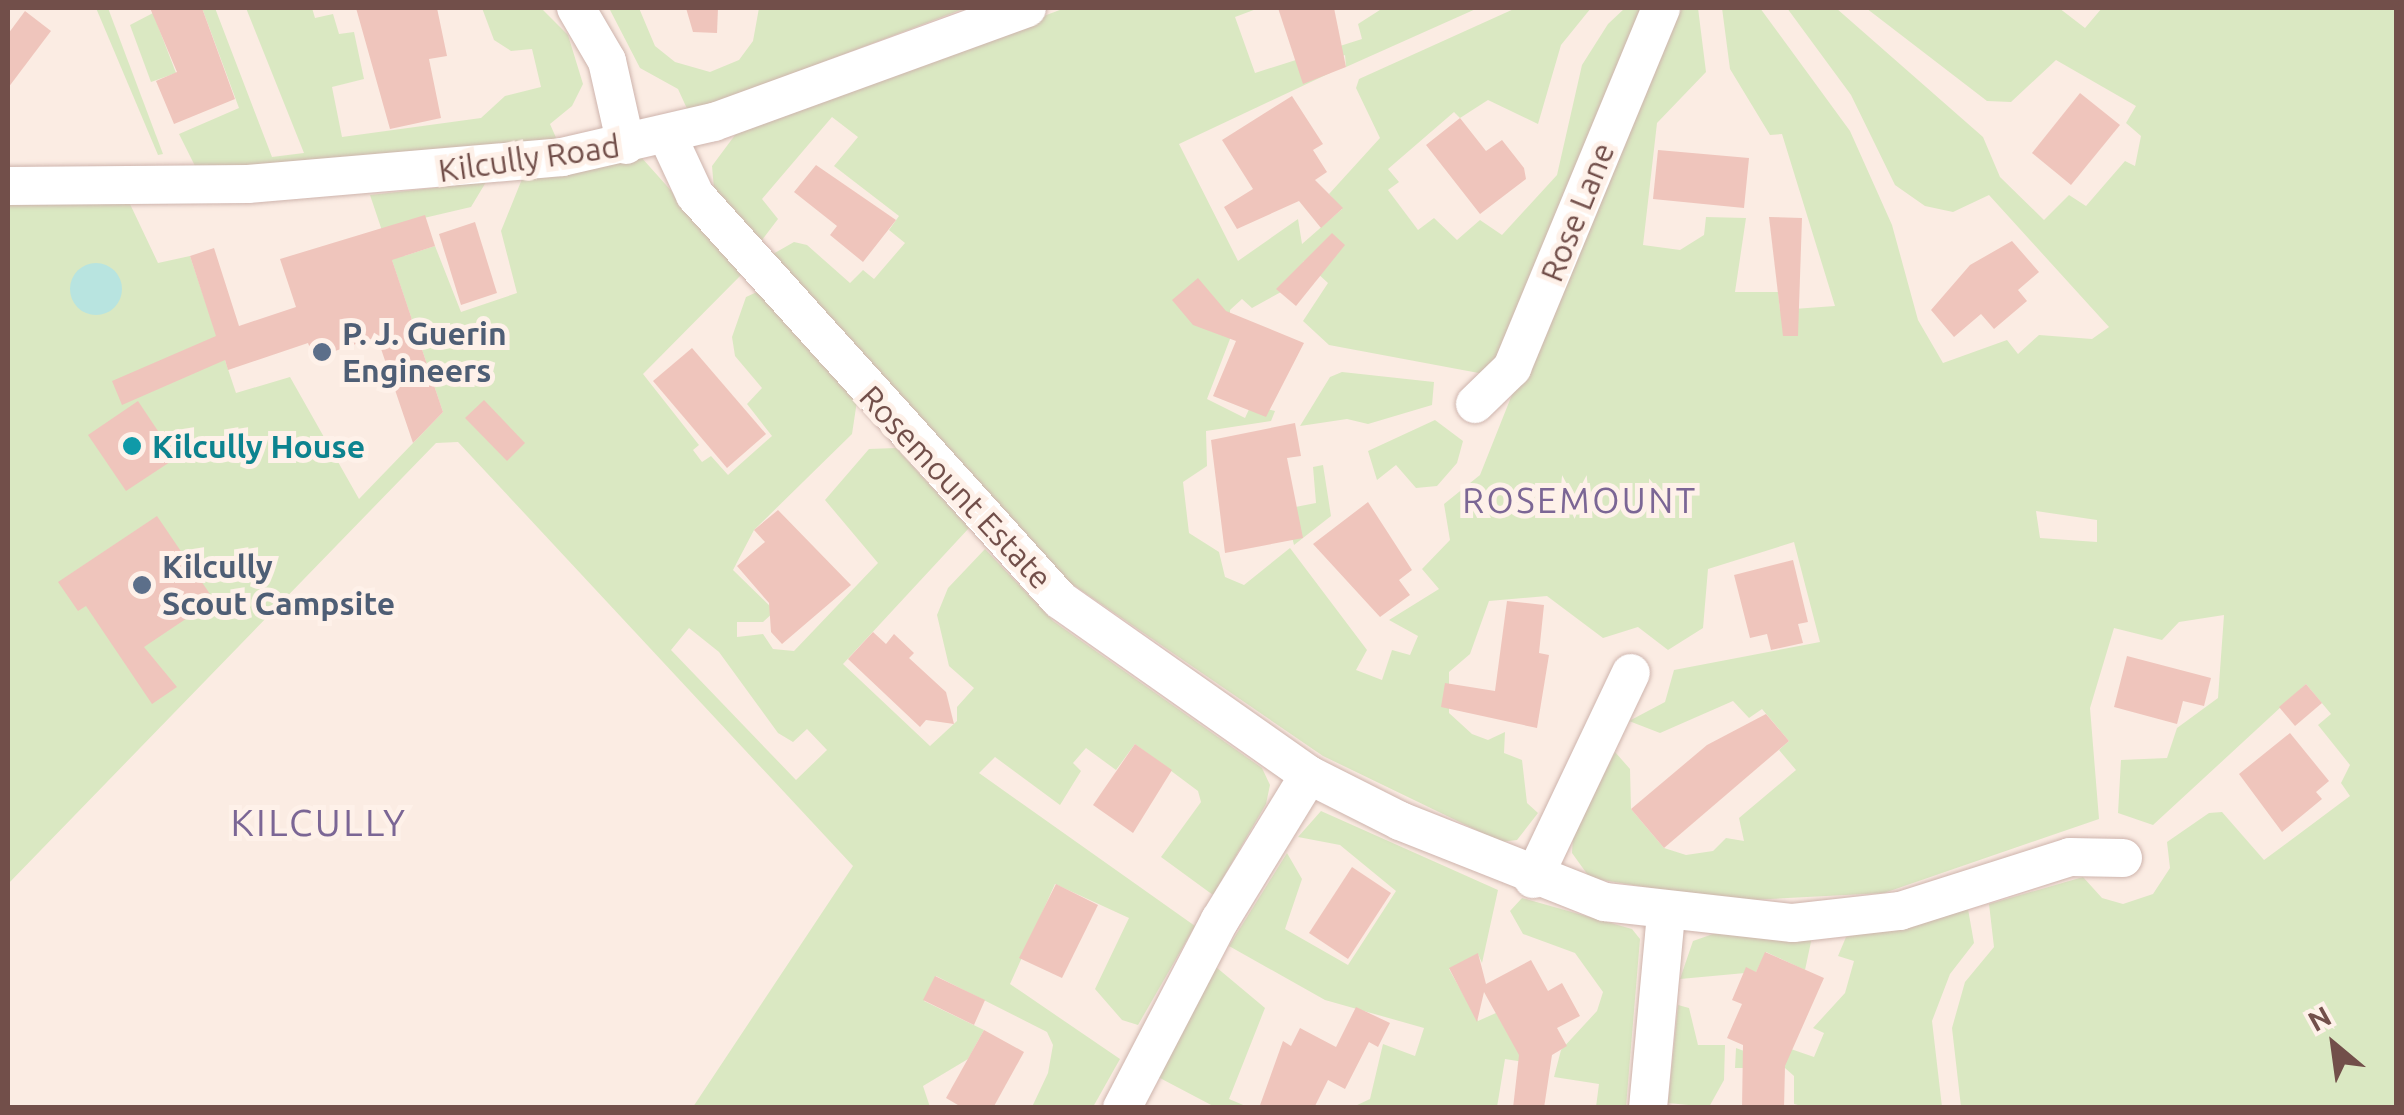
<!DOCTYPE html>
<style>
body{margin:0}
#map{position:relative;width:2404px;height:1115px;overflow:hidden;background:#fbece3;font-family:Ubuntu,sans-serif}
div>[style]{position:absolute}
.green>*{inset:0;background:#dae8c2}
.water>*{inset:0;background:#b8e4e0}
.round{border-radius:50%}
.building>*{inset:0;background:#efc5bc}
.roads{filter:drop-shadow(0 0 2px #ceb4ad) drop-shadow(0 0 2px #ceb4ad)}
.minor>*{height:38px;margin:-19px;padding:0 19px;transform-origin:19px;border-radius:19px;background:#fff}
.dots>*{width:28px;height:28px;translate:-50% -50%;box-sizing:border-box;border:5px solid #fef1e9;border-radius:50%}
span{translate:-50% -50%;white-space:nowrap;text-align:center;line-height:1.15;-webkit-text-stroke:10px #fef1e9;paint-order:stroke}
.street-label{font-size:32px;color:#724f4a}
.service-label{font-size:32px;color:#4e5e75;font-weight:700}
.left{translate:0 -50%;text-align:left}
.culture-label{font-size:32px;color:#0d838f;font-weight:700}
.neighbourhood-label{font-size:35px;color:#7b6695;letter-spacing:2.5px}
.quarter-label{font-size:38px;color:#7b6695;letter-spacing:2.5px}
.frame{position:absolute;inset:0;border:10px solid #724f4a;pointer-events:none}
.north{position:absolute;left:2284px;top:995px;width:100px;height:100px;-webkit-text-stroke:8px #fef1e9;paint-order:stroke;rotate:331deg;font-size:28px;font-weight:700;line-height:40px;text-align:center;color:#724f4a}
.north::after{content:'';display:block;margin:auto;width:35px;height:45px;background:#724f4a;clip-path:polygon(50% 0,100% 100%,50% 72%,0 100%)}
</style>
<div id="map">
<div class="green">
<div style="clip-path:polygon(96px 8px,108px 8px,163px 154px,158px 155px)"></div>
<div style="clip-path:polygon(202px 8px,215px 8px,272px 157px,304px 153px,246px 8px,312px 8px,315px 18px,333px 14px,339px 34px,354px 32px,364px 79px,332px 87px,342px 137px,481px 118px,505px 96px,541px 87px,532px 49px,511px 51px,494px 40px,482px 8px,541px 8px,568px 35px,583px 84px,572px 106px,550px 124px,557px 140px,198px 172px,179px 134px,239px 108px)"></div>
<div style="clip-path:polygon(609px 8px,639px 8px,655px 46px,675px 62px,710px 72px,739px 60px,753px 41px,759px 8px,966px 8px,689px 113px,678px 89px,640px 68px)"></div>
<div style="clip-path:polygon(evenodd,1065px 8px,1259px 8px,1235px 17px,1255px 73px,1362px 39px,1358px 24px,1383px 8px,1478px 8px,1346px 67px,1345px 55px,1330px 61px,1330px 73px,1179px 144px,1238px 261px,1298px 219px,1302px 244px,1342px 209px,1329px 194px,1380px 138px,1356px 88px,1359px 79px,1516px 8px,1591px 8px,1561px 45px,1538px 124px,1488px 100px,1460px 118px,1454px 112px,1388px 169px,1399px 182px,1388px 190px,1418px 230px,1434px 218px,1457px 240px,1480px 220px,1502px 235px,1557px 175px,1582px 65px,1608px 24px,1625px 8px,1654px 8px,1506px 367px,1484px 374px,1329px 345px,1303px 321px,1328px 283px,1304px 261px,1281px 292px,1252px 308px,1242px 299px,1230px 310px,1230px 339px,1207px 399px,1245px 418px,1251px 405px,1275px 411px,1271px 421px,1206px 431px,1207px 466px,1183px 482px,1189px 533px,1219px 552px,1225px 577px,1244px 585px,1290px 548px,1367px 650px,1356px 670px,1382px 680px,1392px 650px,1410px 655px,1418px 636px,1389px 620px,1439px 589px,1422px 569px,1450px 540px,1444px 504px,1480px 475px,1666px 8px,1698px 8px,1706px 72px,1657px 123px,1643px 245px,1680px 250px,1704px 235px,1706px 217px,1746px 218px,1735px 292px,1778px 292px,1780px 310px,1835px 306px,1782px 134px,1770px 135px,1730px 69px,1722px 8px,1760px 8px,1850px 131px,1892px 225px,1918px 320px,1943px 363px,2007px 340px,2018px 354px,2039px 335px,2092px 339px,2109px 327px,1989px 195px,1953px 212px,1925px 206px,1895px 185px,1851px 95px,1787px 8px,1836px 8px,1983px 137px,2000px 177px,2044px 220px,2069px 195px,2086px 206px,2125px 161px,2135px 166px,2141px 136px,2126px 123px,2136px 106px,2056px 60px,2011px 102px,1987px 101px,1866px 8px,2059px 8px,2085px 28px,2102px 8px,2396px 8px,2396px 1107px,1961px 1107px,1952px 1028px,1965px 982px,1994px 947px,1989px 904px,2083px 877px,2102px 898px,2123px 904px,2153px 894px,2170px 868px,2167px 842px,2209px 813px,2222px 812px,2264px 860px,2350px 796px,2341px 783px,2350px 765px,2318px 725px,2331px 714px,2306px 684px,2153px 825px,2118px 813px,2121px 760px,2167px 758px,2177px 728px,2218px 698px,2224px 615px,2179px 622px,2162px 640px,2114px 628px,2090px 708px,2099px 819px,1884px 893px,1730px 901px,1590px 878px,1572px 853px,1573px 837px,1615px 752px,1630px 769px,1631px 809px,1664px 848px,1686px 855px,1713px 851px,1726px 838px,1744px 841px,1739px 818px,1796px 770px,1779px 750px,1789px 741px,1762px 709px,1749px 718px,1733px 701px,1660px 733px,1629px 721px,1665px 702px,1674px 670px,1820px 642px,1794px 542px,1708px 569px,1703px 628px,1668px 650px,1638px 627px,1603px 638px,1547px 596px,1489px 601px,1470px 654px,1449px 672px,1449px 713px,1472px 734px,1488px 740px,1505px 732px,1504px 753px,1522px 760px,1527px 803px,1538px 813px,1517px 840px,1501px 842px,1323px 756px,1056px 573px,773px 254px,794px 242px,807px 245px,850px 283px,863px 270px,874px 279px,905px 243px,889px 230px,899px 216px,834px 166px,858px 137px,832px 117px,762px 199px,778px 219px,756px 248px,714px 189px,712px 166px,738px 131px,1065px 8px,2036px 511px,2097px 520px,2097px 542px,2040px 538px,2036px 511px)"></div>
<div style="clip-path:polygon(153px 13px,176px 73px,151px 82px,130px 25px)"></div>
<div style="clip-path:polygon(evenodd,641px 157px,744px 272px,643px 374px,699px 445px,693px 450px,702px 462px,711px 456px,728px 475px,772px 436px,747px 404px,762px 388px,735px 356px,732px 337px,746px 297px,759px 291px,857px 401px,852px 434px,754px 530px,733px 570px,775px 611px,763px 622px,737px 622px,737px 637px,763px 634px,773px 649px,794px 651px,878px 563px,825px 500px,869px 449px,896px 448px,969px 528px,843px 664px,930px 746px,957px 721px,957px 707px,974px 688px,949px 666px,937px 615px,948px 588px,985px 549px,1053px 621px,1262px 768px,1270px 785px,1266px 804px,1213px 895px,1161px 857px,1201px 802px,1198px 791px,1135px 744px,1116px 770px,1086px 748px,1073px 763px,1081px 771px,1060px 805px,995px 757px,979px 773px,1195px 926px,1138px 1025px,1122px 1020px,1095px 989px,1129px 918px,1055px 884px,1010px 984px,1120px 1059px,1093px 1107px,1032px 1107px,1048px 1073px,1053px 1045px,1047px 1032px,936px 976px,924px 1001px,984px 1030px,968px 1059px,923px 1086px,930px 1107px,693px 1107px,853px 866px,458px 442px,436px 443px,8px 884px,8px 203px,130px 204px,158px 263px,190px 256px,236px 393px,290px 377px,359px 499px,443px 412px,370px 195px,486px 182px,471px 207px,394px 225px,404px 256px,435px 246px,461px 312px,517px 293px,501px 231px,522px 179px,641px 157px,689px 628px,719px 652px,778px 733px,793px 742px,807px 729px,827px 750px,796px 780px,671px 650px,689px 628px)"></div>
<div style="clip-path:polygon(1342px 372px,1434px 382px,1432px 405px,1368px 424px,1347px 419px,1300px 426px,1330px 377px)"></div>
<div style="clip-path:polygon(1435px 420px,1463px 441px,1457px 463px,1437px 486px,1416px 488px,1396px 465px,1377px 480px,1368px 451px)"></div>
<div style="clip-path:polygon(1323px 465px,1331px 516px,1294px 545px,1285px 509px,1316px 503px,1313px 467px)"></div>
<div style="clip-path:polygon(1321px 811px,1498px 890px,1482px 963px,1478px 954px,1449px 969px,1478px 1021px,1496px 1013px,1524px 1062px,1505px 1059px,1497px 1107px,1353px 1107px,1370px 1099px,1383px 1044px,1415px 1056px,1424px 1028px,1325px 1000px,1229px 946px,1287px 853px,1302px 879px,1285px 929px,1348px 965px,1396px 891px,1340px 845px,1298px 837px)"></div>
<div style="clip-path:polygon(1522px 898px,1632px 929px,1640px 939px,1626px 1107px,1596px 1107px,1599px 1084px,1554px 1077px,1561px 1050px,1597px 1011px,1603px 992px,1575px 953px,1523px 934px,1510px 911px)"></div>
<div style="clip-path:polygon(1968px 909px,1974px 943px,1950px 974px,1932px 1021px,1942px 1107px,1806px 1107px,1794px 1104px,1794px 1076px,1785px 1068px,1735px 1068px,1736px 1048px,1776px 1063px,1785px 1047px,1814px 1057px,1824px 1033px,1813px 1028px,1845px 993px,1854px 961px,1838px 956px,1846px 937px)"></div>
<div style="clip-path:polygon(1713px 934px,1812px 937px,1805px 970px,1766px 952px,1756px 972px,1680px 979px,1693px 941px)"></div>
<div style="clip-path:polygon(1216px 967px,1265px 1008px,1229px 1099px,1248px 1107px,1215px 1107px,1158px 1077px)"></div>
<div style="clip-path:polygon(1678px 1005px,1689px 1008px,1698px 1045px,1725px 1045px,1724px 1080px,1709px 1107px,1668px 1103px)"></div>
</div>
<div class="water">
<div class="round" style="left:70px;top:263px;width:52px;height:52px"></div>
</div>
<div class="building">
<div style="clip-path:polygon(150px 8px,202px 8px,235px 99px,174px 124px,156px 81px,177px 72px)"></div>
<div style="clip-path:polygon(356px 8px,437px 8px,447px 56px,429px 59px,441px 118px,390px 129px)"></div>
<div style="clip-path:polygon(686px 8px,718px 8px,717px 33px,693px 32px)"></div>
<div style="clip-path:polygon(1278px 8px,1334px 8px,1346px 67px,1303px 84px)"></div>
<div style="clip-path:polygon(25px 11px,51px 31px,8px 88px,8px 34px)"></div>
<div style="clip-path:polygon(2080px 93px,2120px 125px,2071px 185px,2032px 153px)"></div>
<div style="clip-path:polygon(1292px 96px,1323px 144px,1313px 150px,1327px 172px,1315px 180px,1343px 208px,1321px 228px,1299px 201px,1237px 229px,1224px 207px,1253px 189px,1222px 140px)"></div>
<div style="clip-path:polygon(1460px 118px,1486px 151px,1502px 140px,1524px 168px,1526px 179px,1480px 214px,1426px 145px)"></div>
<div style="clip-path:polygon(1658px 150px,1749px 158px,1744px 208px,1653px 199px)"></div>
<div style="clip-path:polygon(816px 165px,896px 220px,863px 262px,830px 235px,837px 226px,794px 192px)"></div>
<div style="clip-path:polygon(425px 215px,435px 246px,392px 260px,443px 412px,413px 443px,377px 337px,314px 358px,308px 343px,228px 370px,225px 360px,122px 405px,112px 381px,216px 336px,190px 256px,214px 248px,239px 326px,296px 307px,280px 259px)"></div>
<div style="clip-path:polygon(1769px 217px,1802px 218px,1798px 336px,1783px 336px)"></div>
<div style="clip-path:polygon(475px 222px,497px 293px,461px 305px,439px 234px)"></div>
<div style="clip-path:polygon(1332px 233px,1345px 245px,1296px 306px,1276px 289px)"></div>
<div style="clip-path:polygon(2012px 241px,2039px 272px,2018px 290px,2027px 301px,1994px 329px,1981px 314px,1954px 337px,1931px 310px,1970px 265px)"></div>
<div style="clip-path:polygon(1198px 278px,1226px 311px,1304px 343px,1266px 417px,1213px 396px,1236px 341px,1193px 325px,1172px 300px)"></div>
<div style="clip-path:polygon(692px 348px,766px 434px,727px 468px,653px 381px)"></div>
<div style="clip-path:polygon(484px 400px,525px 443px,507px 461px,465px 418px)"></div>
<div style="clip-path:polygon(138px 401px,176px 458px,126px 491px,88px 435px)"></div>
<div style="clip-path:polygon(1295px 423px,1301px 456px,1287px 458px,1303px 538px,1225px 553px,1211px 440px)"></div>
<div style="clip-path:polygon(1368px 502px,1412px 570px,1399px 580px,1410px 595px,1380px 617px,1313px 544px)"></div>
<div style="clip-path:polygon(778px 510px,851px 585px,782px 644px,771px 632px,769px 603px,737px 566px,765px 542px,754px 530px)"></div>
<div style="clip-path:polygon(157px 516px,214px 600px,144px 647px,177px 687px,152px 704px,86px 606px,78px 611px,58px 582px)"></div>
<div style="clip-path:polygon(1793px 560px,1808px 622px,1798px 624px,1803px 643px,1771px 650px,1767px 634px,1750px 638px,1734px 575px)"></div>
<div style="clip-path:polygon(1507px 601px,1544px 605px,1539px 653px,1549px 655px,1537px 728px,1441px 707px,1445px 683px,1495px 691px)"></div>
<div style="clip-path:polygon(873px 632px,886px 644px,894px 634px,914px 653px,909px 658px,946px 692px,954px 724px,926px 720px,920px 727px,848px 659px)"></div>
<div style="clip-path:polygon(2127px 656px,2211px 678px,2204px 706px,2183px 701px,2177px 724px,2114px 707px)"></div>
<div style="clip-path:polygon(2306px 684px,2322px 703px,2295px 726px,2279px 707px)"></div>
<div style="clip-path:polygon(1766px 714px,1789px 741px,1664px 848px,1631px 809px,1707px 745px)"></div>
<div style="clip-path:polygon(2290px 733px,2329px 781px,2316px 792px,2322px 799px,2282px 832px,2239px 774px)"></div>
<div style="clip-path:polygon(1135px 744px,1172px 770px,1133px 833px,1093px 805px)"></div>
<div style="clip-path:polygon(1352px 867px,1391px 893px,1348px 959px,1309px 933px)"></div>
<div style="clip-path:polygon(1056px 884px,1098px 905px,1062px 978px,1019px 958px)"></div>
<div style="clip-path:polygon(1765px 952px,1824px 978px,1785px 1066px,1784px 1108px,1742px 1108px,1743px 1045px,1727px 1038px,1742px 1004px,1732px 1000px,1746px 967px,1756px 972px)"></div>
<div style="clip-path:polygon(1478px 953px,1486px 984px,1531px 960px,1548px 991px,1562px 983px,1580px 1016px,1557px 1028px,1567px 1046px,1552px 1055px,1544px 1108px,1513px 1108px,1519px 1055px,1484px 992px,1477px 1022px,1449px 968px)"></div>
<div style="clip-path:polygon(935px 976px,985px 1000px,974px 1025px,923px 1000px)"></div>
<div style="clip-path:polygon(1356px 1007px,1390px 1023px,1378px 1047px,1369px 1042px,1345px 1089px,1328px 1080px,1314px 1108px,1259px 1108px,1283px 1041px,1291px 1046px,1300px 1028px,1336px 1047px)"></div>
<div style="clip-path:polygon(984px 1030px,1024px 1052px,993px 1108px,963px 1108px,946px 1098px)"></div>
</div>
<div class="roads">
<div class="minor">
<div style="left:576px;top:8px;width:61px;rotate:59.7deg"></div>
<div style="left:607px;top:61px;width:86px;rotate:77.3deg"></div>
<div style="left:667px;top:135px;width:66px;rotate:65deg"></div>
<div style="left:695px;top:195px;width:545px;rotate:47.97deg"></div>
<div style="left:1060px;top:600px;width:304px;rotate:35.1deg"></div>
<div style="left:1309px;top:775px;width:102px;rotate:26.8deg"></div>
<div style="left:1400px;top:821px;width:220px;rotate:21.6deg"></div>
<div style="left:1605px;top:902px;width:189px;rotate:6.4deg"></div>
<div style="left:1793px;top:923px;width:108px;rotate:-6.4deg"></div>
<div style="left:1900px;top:911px;width:178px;rotate:-17.6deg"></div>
<div style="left:2070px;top:857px;width:53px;rotate:1.1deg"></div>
<div style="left:8px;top:186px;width:240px;rotate:-0.5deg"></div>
<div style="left:248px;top:184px;width:315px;rotate:-4.9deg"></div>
<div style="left:562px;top:157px;width:156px;rotate:-13deg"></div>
<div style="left:714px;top:122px;width:333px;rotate:-20deg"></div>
<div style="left:1475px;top:404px;width:52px;rotate:-44.2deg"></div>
<div style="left:1512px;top:368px;width:390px;rotate:-67.5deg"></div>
<div style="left:1533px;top:879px;width:228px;rotate:-64.6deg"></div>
<div style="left:1122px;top:1108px;width:212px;rotate:-62.5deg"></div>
<div style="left:1220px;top:920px;width:170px;rotate:-58.5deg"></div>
<div style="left:1648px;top:1108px;width:196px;rotate:-84.7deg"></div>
</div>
</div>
<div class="dots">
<div style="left:322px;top:352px;background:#5c6f8a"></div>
<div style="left:132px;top:446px;background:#0f9aa8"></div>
<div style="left:142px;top:585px;background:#5c6f8a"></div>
</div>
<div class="street-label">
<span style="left:529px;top:158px;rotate:-8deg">Kilcully Road</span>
<span style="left:1577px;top:212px;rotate:-68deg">Rose Lane</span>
<span style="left:956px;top:487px;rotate:47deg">Rosemount Estate</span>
</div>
<div class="service-label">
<span class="left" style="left:342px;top:352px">P. J. Guerin<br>Engineers</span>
<span class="left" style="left:162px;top:585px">Kilcully<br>Scout Campsite</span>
</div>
<div class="culture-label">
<span class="left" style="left:152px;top:446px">Kilcully House</span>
</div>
<div class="neighbourhood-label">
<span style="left:1580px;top:500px">ROSEMOUNT</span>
</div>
<div class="quarter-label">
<span style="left:319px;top:823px">KILCULLY</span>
</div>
<div class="frame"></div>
<div class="north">N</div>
</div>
